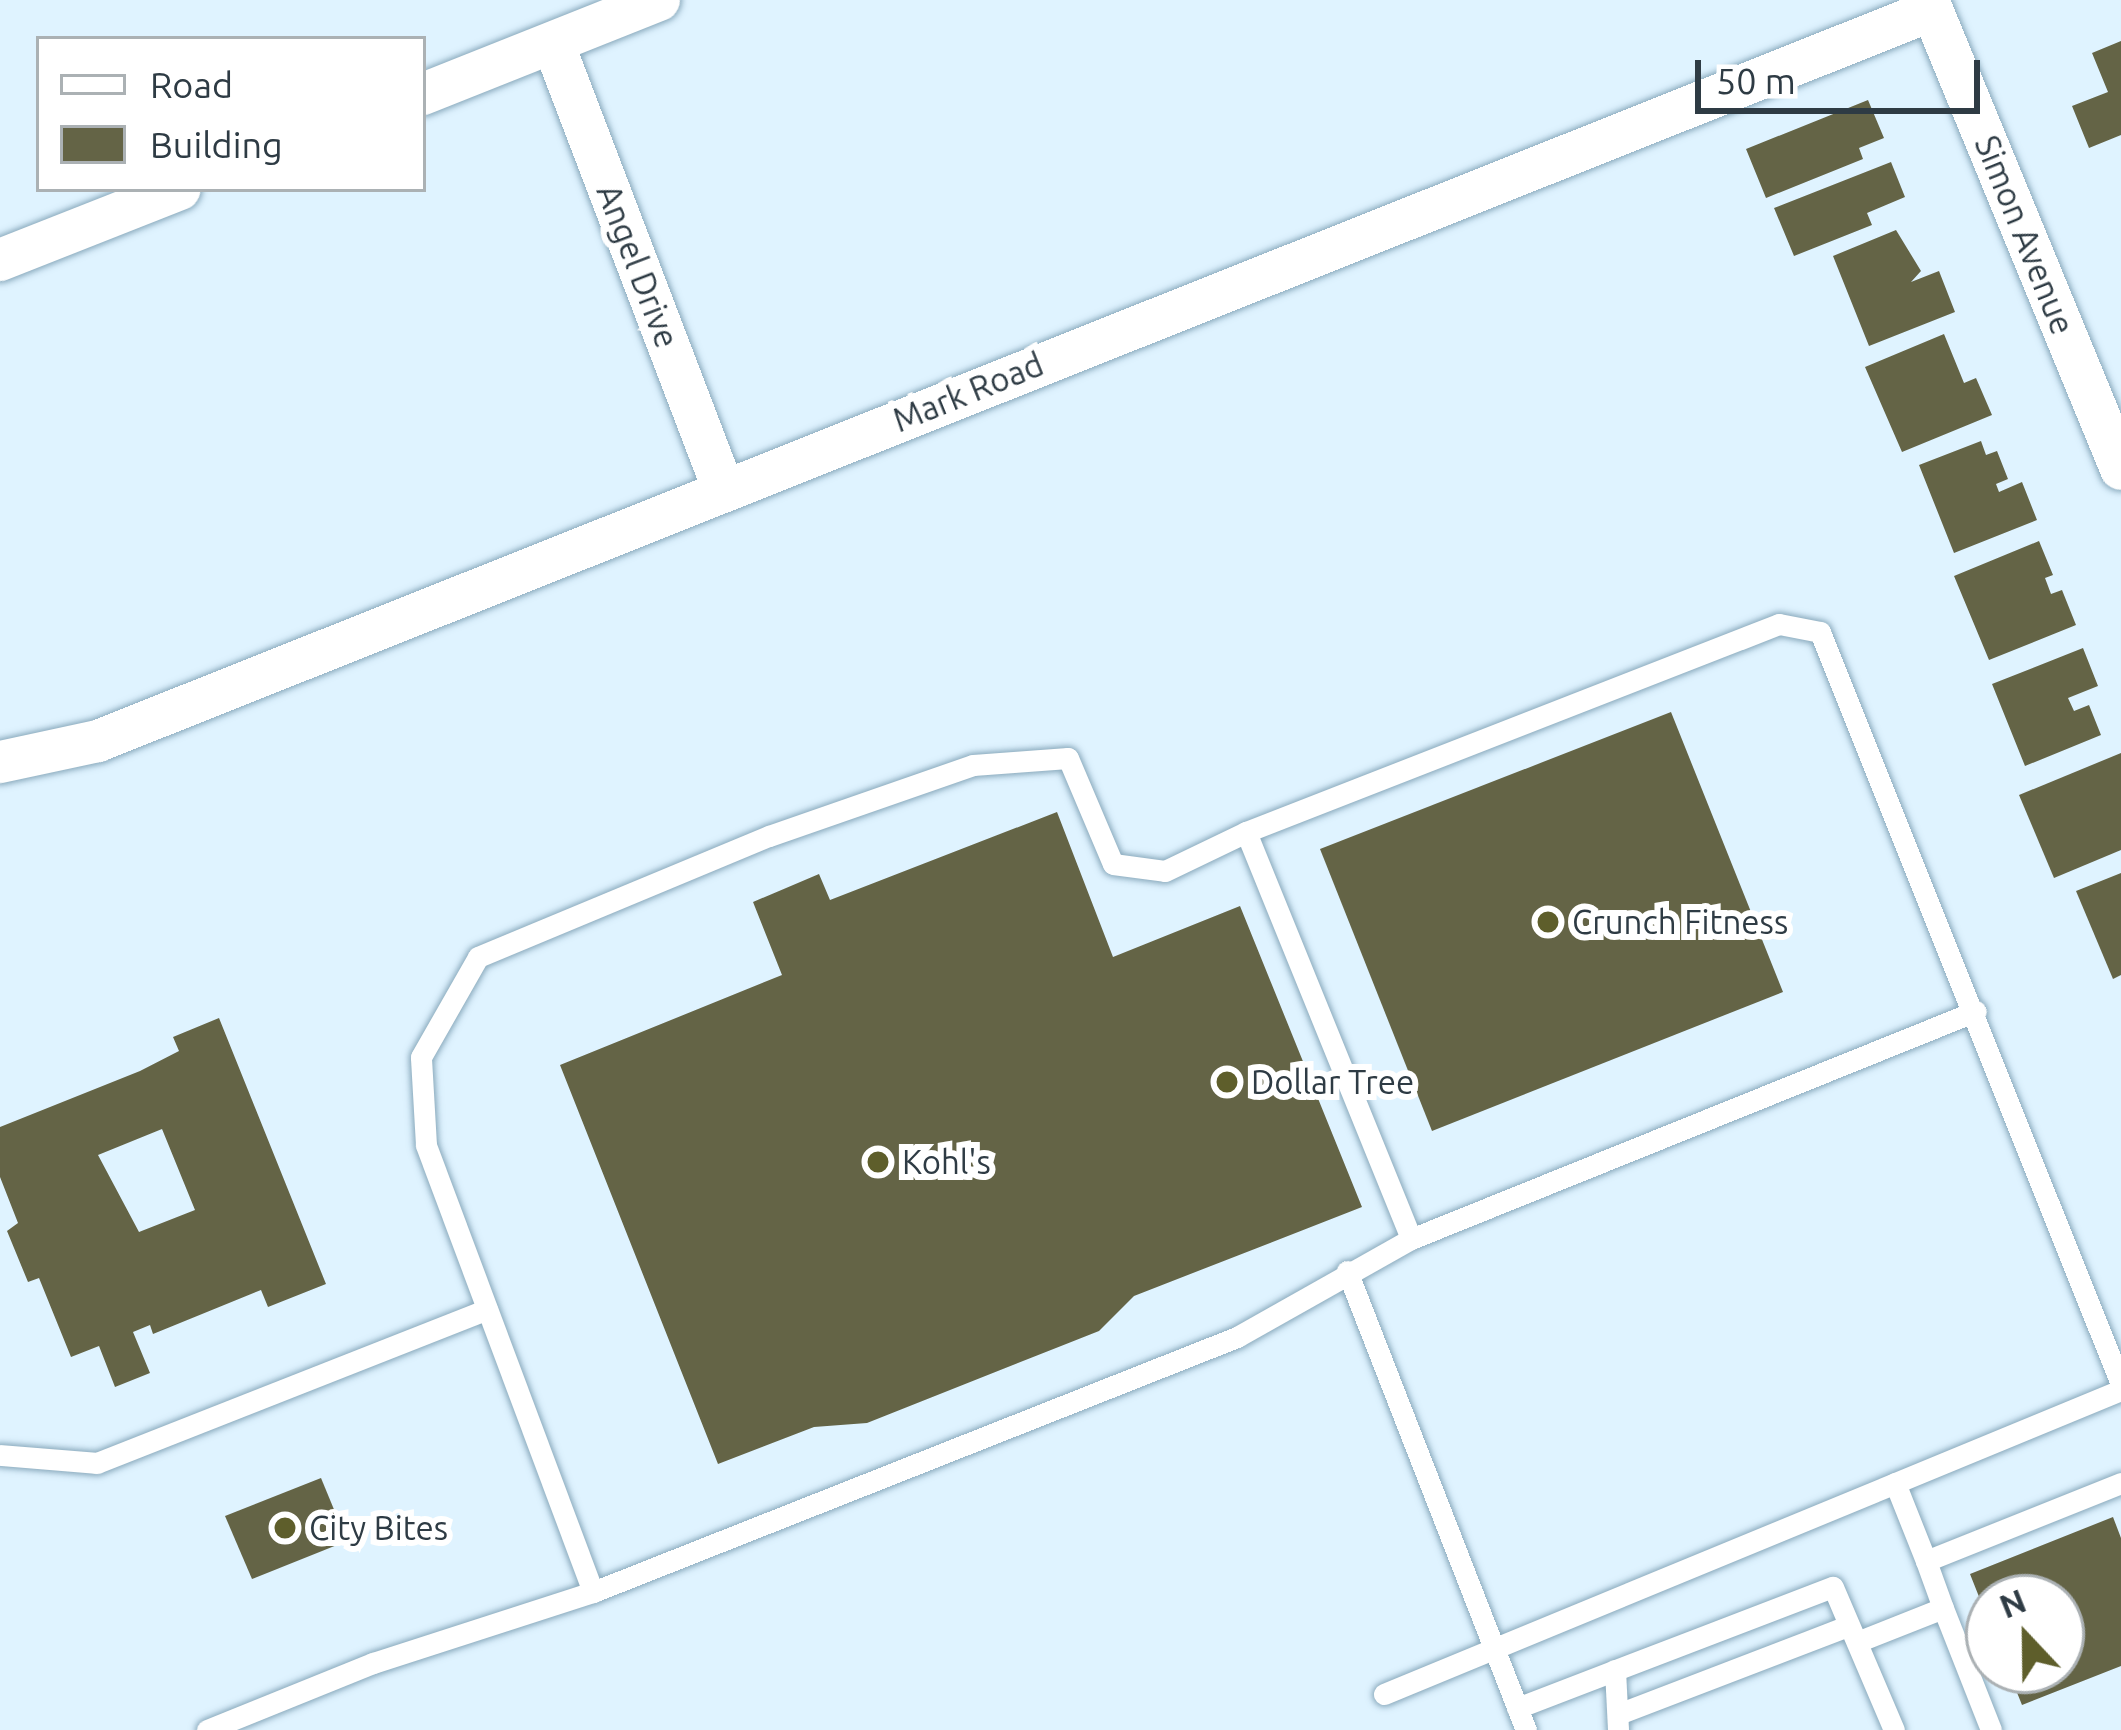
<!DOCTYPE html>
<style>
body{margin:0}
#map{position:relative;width:2121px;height:1730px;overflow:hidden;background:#dff3ff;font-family:Ubuntu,sans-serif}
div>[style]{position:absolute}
.building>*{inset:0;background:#646446}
.roads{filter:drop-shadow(0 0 3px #8aaabd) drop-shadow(0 0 3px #8aaabd)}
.lane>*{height:21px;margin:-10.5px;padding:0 10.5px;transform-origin:10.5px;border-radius:10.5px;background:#fff}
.street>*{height:42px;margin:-21px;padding:0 21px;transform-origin:21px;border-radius:21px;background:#fff}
.dots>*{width:33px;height:33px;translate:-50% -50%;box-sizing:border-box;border:6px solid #fff;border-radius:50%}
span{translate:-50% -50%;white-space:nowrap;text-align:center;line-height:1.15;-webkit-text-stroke:12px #fff;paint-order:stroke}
.street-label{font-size:33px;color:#2e3b44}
.poi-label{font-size:33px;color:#2e3b44}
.left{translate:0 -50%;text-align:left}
.legend{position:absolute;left:36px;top:36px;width:390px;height:156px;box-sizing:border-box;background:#fff;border:3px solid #abb1b4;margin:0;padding:15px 21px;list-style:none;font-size:36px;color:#2e3b44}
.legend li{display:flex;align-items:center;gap:24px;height:60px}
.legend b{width:60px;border:3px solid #abb1b4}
.north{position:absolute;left:1965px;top:1574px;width:120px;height:120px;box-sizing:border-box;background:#fff;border:3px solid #abb1b4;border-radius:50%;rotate:338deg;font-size:33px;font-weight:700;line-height:48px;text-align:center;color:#2e3b44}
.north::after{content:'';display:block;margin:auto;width:42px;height:54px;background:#5e5e2b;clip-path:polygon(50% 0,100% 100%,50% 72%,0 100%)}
.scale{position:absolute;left:1695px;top:60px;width:285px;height:54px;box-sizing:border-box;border:6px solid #2e3b44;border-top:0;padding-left:15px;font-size:36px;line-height:42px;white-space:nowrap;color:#2e3b44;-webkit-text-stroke:9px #fff;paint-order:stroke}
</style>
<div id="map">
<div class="building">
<div style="clip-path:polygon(2121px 41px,2121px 135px,2089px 148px,2072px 106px,2108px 92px,2092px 53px)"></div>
<div style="clip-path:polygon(1868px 100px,1884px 138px,1859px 148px,1863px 159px,1766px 198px,1746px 149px)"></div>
<div style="clip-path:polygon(1891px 162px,1905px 197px,1867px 213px,1872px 225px,1794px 256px,1774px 208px)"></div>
<div style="clip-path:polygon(1896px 230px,1921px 271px,1911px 282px,1939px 271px,1955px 312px,1869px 346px,1833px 256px)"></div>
<div style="clip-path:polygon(1944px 334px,1964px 383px,1976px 378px,1992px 415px,1902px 452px,1865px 367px)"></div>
<div style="clip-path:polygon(1981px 441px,1986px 455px,1997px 451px,2008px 479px,1996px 484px,1999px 492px,2022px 482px,2037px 520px,1954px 553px,1919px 465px)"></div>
<div style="clip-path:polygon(2039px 541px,2053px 575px,2045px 578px,2051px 594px,2062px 590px,2076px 625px,1989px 660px,1954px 576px)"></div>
<div style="clip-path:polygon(2083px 648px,2098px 686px,2068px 698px,2074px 711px,2089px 705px,2101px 735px,2025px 766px,1992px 684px)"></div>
<div style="clip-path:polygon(1671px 712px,1783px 992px,1432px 1131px,1320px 849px)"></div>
<div style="clip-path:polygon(2121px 753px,2121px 850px,2054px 878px,2019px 795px)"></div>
<div style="clip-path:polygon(1057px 812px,1113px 957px,1240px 906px,1362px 1207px,1134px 1296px,1099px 1331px,1056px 1348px,867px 1423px,814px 1427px,718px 1464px,560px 1065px,782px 975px,753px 902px,819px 874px,830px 900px)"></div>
<div style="clip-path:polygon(2121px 873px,2121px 975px,2113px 979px,2076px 891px)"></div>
<div style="clip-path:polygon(evenodd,219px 1018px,326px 1284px,268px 1307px,261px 1290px,153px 1334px,150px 1325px,133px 1332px,150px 1373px,115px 1387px,99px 1346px,71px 1357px,39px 1278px,28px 1282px,7px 1231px,18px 1223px,0 1177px,0 1127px,140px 1071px,179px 1051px,173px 1037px,219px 1018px,162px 1129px,195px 1210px,139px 1232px,98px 1155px,162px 1129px)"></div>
<div style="clip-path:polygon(321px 1478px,347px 1541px,252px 1579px,225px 1516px)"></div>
<div style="clip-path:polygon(2113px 1517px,2121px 1538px,2121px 1666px,2022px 1705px,2008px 1670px,2061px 1670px,2061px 1598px,1989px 1598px,1989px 1622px,1970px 1574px)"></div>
</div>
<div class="roads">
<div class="lane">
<div style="left:1246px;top:832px;width:439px;rotate:67.9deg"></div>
<div style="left:1347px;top:1271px;width:493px;rotate:68.7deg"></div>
<div style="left:0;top:1455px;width:97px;rotate:4.7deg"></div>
<div style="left:97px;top:1463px;width:419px;rotate:-21.5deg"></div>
<div style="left:1895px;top:1483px;width:84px;rotate:68.3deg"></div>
<div style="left:593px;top:1592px;width:477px;rotate:-110.5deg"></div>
<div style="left:426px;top:1145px;width:88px;rotate:-93.3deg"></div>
<div style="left:421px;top:1057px;width:115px;rotate:-60.3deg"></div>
<div style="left:478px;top:957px;width:315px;rotate:-22.6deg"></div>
<div style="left:769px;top:836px;width:216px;rotate:-19.2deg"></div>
<div style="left:973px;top:765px;width:95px;rotate:-4.2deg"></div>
<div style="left:1068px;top:758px;width:115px;rotate:67deg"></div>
<div style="left:1113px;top:864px;width:52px;rotate:7.7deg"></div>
<div style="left:1165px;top:871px;width:90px;rotate:-25.7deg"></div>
<div style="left:1246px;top:832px;width:572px;rotate:-21.32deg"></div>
<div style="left:1779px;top:624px;width:42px;rotate:11deg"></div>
<div style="left:1820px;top:632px;width:810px;rotate:68.19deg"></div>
<div style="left:1943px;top:1608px;width:50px;rotate:-109.9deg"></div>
<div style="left:1926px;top:1561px;width:210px;rotate:-21.8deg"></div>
<div style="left:1857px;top:1642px;width:92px;rotate:-21.6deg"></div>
<div style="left:1943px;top:1608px;width:131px;rotate:68.5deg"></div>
<div style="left:1615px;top:1670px;width:60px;rotate:87.1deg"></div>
<div style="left:1384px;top:1694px;width:797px;rotate:-22.42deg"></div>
<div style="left:1517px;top:1708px;width:338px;rotate:-21deg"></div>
<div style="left:1833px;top:1587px;width:155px;rotate:66.9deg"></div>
<div style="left:1621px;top:1713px;width:243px;rotate:-21deg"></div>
<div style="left:207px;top:1730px;width:179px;rotate:-22deg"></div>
<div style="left:373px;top:1663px;width:231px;rotate:-17.9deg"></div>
<div style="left:593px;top:1592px;width:693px;rotate:-21.6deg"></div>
<div style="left:1237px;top:1337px;width:200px;rotate:-29.4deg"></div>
<div style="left:1411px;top:1239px;width:609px;rotate:-21.98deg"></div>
</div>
<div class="street">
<div style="left:1928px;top:0;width:507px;rotate:67.63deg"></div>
<div style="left:553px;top:43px;width:477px;rotate:69.1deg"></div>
<div style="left:423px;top:94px;width:254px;rotate:-21.7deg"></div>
<div style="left:0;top:260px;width:193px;rotate:-21.5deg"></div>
<div style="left:0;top:762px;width:100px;rotate:-12.1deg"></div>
<div style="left:98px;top:741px;width:1974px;rotate:-21.73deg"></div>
</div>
</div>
<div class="dots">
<div style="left:1548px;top:922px;background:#5e5e2b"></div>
<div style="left:1227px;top:1082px;background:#5e5e2b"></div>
<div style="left:878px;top:1162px;background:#5e5e2b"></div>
<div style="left:285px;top:1528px;background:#5e5e2b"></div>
</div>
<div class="street-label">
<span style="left:2025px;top:235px;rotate:68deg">Simon Avenue</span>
<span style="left:638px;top:266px;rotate:69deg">Angel Drive</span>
<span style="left:968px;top:392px;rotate:-22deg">Mark Road</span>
</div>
<div class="poi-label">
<span class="left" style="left:1572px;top:922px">Crunch Fitness</span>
<span class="left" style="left:1251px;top:1082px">Dollar Tree</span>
<span class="left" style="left:902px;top:1162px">Kohl's</span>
<span class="left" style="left:309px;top:1528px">City Bites</span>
</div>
<ul class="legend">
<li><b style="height:15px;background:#fff"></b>Road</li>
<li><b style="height:33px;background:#646446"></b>Building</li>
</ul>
<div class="north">N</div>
<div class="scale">50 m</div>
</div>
